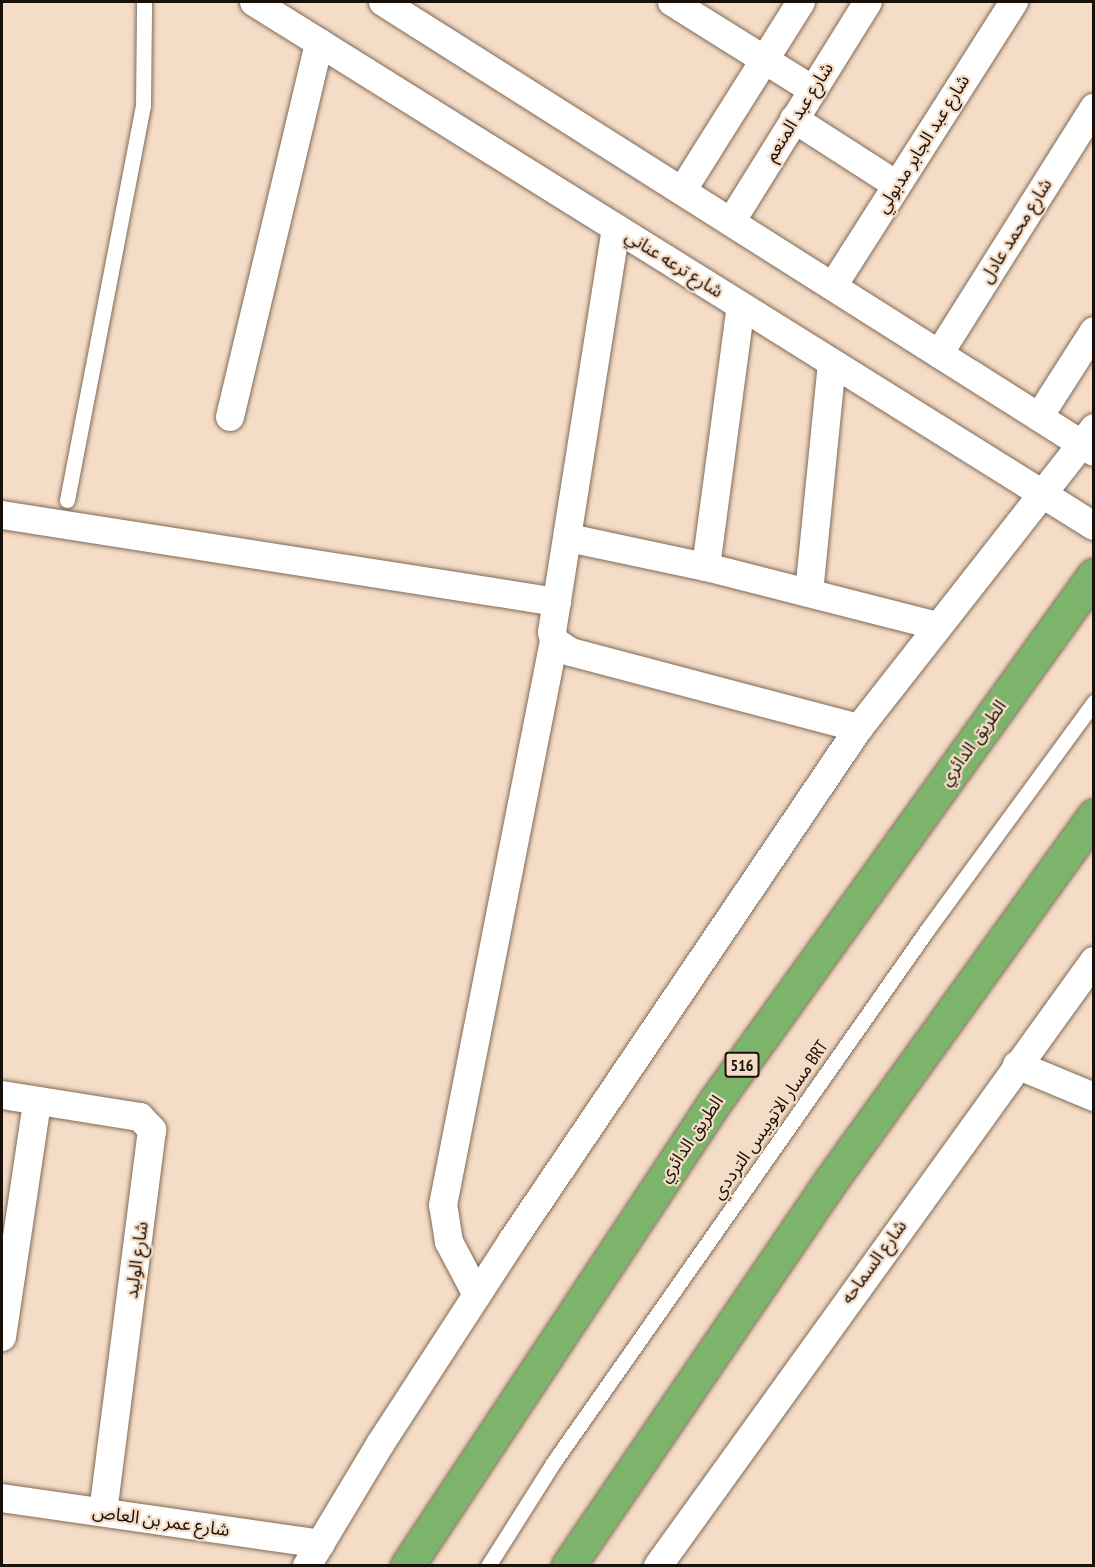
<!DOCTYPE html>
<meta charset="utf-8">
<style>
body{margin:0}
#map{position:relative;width:1095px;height:1567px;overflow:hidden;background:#f4dcc6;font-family:"PT Sans Narrow","Noto Sans Arabic",sans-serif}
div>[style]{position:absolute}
.roads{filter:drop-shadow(0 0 2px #806a57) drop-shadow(0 0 2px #806a57)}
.lane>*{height:15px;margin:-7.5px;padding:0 7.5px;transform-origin:7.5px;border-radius:7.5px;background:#fff}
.street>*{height:28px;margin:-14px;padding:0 14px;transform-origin:14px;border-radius:14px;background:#fff}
.highway>*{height:33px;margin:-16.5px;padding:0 16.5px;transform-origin:16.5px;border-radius:16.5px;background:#7cb46c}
span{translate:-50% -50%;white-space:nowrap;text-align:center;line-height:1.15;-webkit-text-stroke:4.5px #f4dcc6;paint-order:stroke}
.shield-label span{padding:2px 4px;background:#f4dcc6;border:2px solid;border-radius:4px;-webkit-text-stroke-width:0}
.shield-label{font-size:16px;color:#181009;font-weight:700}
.street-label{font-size:18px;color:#181009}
.frame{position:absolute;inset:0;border:3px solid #181009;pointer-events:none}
</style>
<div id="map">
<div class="roads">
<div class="lane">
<div style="left:67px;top:500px;width:402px;rotate:-79.1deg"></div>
<div style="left:143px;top:105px;width:103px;rotate:-89.4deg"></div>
<div style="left:488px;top:1566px;width:122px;rotate:-57.7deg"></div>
<div style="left:553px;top:1463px;width:651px;rotate:-54.94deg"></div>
<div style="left:927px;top:930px;width:283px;rotate:-53.8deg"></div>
</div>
<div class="street">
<div style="left:254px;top:2px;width:990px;rotate:31.96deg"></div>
<div style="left:383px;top:2px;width:841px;rotate:32.33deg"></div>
<div style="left:672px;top:2px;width:166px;rotate:32deg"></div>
<div style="left:794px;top:119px;width:122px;rotate:32.7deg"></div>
<div style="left:682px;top:191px;width:223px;rotate:-57.8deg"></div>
<div style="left:731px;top:222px;width:259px;rotate:-58.1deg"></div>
<div style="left:616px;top:228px;width:409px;rotate:99deg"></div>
<div style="left:552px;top:632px;width:9px;rotate:77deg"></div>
<div style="left:554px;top:641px;width:20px;rotate:33deg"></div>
<div style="left:571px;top:652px;width:298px;rotate:14.8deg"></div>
<div style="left:833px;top:286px;width:337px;rotate:-57.5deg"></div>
<div style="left:939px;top:354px;width:291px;rotate:-57.8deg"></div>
<div style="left:230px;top:417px;width:385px;rotate:-76.6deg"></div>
<div style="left:1039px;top:417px;width:102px;rotate:-57.4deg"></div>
<div style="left:2px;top:515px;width:562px;rotate:8.91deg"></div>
<div style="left:569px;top:538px;width:140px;rotate:12deg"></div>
<div style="left:706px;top:567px;width:239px;rotate:14.3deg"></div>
<div style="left:706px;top:567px;width:263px;rotate:-82.4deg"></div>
<div style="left:809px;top:593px;width:231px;rotate:-84.3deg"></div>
<div style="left:1017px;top:1065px;width:83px;rotate:22.6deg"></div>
<div style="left:2px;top:1095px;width:140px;rotate:9.1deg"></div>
<div style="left:140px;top:1117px;width:18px;rotate:47deg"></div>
<div style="left:152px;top:1130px;width:385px;rotate:97.3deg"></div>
<div style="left:477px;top:1295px;width:60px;rotate:-117.8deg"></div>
<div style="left:449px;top:1242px;width:37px;rotate:-99deg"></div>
<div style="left:443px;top:1205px;width:575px;rotate:-78.87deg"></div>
<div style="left:2px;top:1337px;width:238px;rotate:-81.5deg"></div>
<div style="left:2px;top:1498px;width:322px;rotate:8.2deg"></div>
<div style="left:307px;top:1566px;width:144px;rotate:-59deg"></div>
<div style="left:381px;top:1443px;width:241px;rotate:-57deg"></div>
<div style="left:512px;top:1241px;width:619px;rotate:-55.93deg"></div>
<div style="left:859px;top:728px;width:381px;rotate:-51.9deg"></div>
<div style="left:658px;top:1566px;width:746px;rotate:-54.22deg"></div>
</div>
<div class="highway">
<div style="left:407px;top:1566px;width:559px;rotate:-56.45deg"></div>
<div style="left:716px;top:1100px;width:647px;rotate:-54.25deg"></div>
<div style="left:568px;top:1566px;width:468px;rotate:-55.7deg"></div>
<div style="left:832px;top:1179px;width:448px;rotate:-54.2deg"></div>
</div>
</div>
<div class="shield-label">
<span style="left:742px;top:1065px">516</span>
</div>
<div class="street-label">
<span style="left:799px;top:112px;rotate:-58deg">شارع عبد المنعم</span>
<span style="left:923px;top:144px;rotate:-58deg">شارع عبد الجابر مدبولي</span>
<span style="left:1016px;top:231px;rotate:-58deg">شارع محمد عادل</span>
<span style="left:674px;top:264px;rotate:32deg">شارع ترعه عناني</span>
<span style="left:973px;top:743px;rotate:-54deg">الطريق الدائري</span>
<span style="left:770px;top:1120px;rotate:-55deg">مسار الاتوبيس الترددي BRT</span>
<span style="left:691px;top:1139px;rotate:-56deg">الطريق الدائري</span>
<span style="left:137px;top:1260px;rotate:-82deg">شارع الوليد</span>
<span style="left:874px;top:1262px;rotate:-54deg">شارع السماحه</span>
<span style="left:161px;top:1521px;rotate:8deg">شارع عمر بن العاص</span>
</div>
<div class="frame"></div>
</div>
